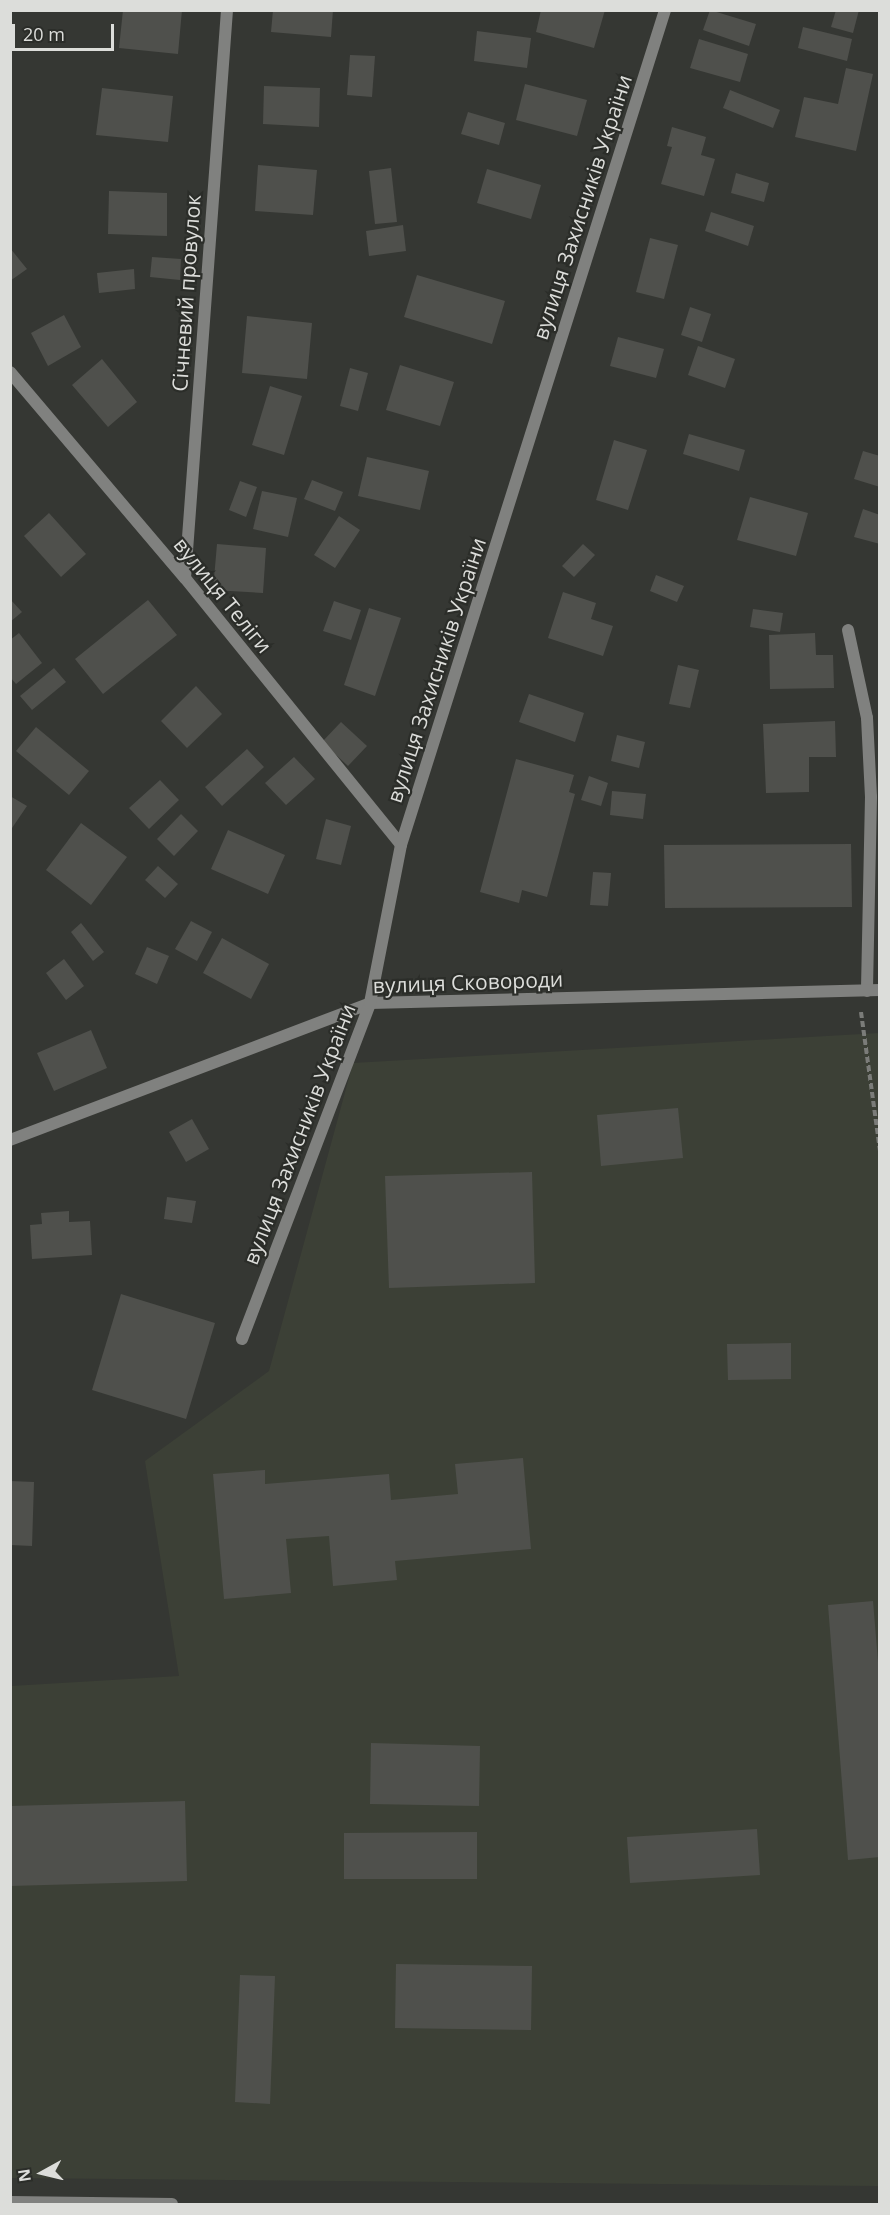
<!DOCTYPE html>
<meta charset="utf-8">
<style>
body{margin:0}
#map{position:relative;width:890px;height:2215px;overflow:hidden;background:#353733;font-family:"Open Sans",sans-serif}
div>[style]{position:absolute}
.built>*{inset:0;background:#3c4036}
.building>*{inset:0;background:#4f504c}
.path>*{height:4px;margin-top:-2px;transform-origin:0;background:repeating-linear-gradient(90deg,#7b7c79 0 6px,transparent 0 9px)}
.lane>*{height:12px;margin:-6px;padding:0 6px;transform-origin:6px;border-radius:6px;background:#80817f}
.street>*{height:12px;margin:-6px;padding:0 6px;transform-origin:6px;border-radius:6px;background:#80817f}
span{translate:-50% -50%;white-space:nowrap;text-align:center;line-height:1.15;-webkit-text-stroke:4.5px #2b2d29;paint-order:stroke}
.street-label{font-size:21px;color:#dcddda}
.frame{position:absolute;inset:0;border:12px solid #dcddda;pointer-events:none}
.north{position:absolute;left:12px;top:2143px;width:60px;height:60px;-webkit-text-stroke:4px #2b2d29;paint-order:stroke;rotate:262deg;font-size:16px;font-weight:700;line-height:24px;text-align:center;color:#dcddda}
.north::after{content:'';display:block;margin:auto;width:21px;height:27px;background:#dcddda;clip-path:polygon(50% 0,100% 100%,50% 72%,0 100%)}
.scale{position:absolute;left:12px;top:24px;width:102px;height:27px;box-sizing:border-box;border:3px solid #dcddda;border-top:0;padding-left:8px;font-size:18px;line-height:21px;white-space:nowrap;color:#dcddda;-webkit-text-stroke:4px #2b2d29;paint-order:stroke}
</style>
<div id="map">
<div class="built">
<div style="clip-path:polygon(879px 1033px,879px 2186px,11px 2178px,11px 1686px,179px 1676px,145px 1461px,269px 1371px,353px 1063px)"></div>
</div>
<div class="building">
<div style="clip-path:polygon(123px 10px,182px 10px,178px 54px,119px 48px)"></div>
<div style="clip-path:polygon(273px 10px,333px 10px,331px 37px,271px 32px)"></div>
<div style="clip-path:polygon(541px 10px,605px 10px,594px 48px,536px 32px)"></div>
<div style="clip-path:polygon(710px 10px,756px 24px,749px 46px,703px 30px)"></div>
<div style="clip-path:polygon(836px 10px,859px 10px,853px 33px,831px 27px)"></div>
<div style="clip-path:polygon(803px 27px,852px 39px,847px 61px,798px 48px)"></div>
<div style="clip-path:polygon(477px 31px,531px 38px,527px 68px,474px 61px)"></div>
<div style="clip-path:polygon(699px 39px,748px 54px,740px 82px,690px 68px)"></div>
<div style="clip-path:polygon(350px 55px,375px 56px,372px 97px,347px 95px)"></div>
<div style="clip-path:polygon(846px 68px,873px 74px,856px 151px,795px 137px,804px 97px,838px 104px)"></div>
<div style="clip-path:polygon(525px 84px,587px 100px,577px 136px,516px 120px)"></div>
<div style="clip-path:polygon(264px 86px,320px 88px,319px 127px,263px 124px)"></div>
<div style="clip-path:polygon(102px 88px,173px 96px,168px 142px,96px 135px)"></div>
<div style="clip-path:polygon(730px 90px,780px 110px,773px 128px,723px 108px)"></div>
<div style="clip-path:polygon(468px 112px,505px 123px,499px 145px,461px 134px)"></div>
<div style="clip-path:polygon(672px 127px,706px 137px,701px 155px,715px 159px,704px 196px,661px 184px,672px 147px,667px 146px)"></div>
<div style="clip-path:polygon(258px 165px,317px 170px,313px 215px,255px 211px)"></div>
<div style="clip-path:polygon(391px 168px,397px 222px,375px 224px,369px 171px)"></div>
<div style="clip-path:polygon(487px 169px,541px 185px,531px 219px,477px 203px)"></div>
<div style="clip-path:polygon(736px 173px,769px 183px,764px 202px,731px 193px)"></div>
<div style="clip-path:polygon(109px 191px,167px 193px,167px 236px,108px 234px)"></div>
<div style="clip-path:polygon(711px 212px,754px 226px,748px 246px,705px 231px)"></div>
<div style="clip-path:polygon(403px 225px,406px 251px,369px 256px,366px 231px)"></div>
<div style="clip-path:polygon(650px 238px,678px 245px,664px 299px,636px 292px)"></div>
<div style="clip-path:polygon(10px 248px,27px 269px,10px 281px)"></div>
<div style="clip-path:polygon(152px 257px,181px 259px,180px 280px,150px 277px)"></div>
<div style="clip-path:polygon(134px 269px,135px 289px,99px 293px,97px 273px)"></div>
<div style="clip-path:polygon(417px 275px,505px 301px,492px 344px,404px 317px)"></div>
<div style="clip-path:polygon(690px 307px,711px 314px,702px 342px,681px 335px)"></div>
<div style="clip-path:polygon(64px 315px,81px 347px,48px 366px,31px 333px)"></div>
<div style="clip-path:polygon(247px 316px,312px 323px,307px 379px,242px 373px)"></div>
<div style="clip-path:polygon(618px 337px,664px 349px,656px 378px,610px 366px)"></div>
<div style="clip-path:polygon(698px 346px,735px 359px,725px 388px,688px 375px)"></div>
<div style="clip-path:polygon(102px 359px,137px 402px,108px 427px,72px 385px)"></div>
<div style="clip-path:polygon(400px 365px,454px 382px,440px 426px,386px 410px)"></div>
<div style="clip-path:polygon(350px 368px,368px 373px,358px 411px,340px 406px)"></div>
<div style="clip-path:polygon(270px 386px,302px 396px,284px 455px,252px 445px)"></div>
<div style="clip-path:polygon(689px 434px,745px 450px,739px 471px,683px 454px)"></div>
<div style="clip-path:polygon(614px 440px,647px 450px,628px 510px,596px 500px)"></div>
<div style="clip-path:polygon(863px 451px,880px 456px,880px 487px,854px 479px)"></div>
<div style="clip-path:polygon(367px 457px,429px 471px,420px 510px,358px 496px)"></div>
<div style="clip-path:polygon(312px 480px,343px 492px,335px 511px,304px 499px)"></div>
<div style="clip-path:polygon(240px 481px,257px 487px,246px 517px,229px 510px)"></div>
<div style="clip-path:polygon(262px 491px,297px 498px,288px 537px,253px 529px)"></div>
<div style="clip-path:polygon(750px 497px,808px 513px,796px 556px,737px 540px)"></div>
<div style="clip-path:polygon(863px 509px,880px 515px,880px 544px,854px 537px)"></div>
<div style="clip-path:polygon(49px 513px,86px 554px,61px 577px,24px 536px)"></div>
<div style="clip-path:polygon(339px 516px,360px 530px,335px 568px,314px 555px)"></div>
<div style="clip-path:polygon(217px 544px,266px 548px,263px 593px,213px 590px)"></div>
<div style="clip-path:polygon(583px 544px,595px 555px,574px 577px,562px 566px)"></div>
<div style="clip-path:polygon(656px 575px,684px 586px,677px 602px,650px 591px)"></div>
<div style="clip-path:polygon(563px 592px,596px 603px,591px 619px,613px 626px,603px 656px,548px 638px)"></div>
<div style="clip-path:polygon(10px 599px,22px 612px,10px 622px)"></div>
<div style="clip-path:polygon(148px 600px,177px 635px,103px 694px,75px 659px)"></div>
<div style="clip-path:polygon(334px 601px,361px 610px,351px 640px,323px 631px)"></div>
<div style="clip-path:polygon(369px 608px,401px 618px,375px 696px,344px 685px)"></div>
<div style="clip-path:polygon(753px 609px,783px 613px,780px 632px,750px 627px)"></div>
<div style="clip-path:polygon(19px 633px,42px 663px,16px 684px,10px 677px,10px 640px)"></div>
<div style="clip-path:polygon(815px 633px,816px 655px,833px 655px,834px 688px,770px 689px,769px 635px)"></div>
<div style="clip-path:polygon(678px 665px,699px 670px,690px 708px,669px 704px)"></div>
<div style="clip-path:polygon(54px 668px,66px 682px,32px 710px,20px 696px)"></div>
<div style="clip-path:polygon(196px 686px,222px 714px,187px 748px,161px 721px)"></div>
<div style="clip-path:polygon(529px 694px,584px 713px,575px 742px,519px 722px)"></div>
<div style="clip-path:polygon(835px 721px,836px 757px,809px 757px,809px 792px,766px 793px,763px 724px)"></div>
<div style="clip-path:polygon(341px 722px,367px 746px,348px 766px,322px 742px)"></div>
<div style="clip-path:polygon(36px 727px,89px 771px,69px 795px,16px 751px)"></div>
<div style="clip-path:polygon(617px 735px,645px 742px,639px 768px,611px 761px)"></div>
<div style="clip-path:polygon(247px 749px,264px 767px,222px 806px,205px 787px)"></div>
<div style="clip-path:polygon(294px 757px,315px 779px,286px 805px,265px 783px)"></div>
<div style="clip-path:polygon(516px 759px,574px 775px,569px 792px,575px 794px,547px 897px,522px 890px,519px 903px,480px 892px)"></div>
<div style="clip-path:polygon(589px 776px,608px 783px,601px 806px,581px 800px)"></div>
<div style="clip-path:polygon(160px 780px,179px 800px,149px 829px,129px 808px)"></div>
<div style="clip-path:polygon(612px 791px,646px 794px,643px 819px,610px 815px)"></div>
<div style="clip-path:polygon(10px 796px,27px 806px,10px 831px)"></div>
<div style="clip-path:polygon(181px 814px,198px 831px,174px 856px,157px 839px)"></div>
<div style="clip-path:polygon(326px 819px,351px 826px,341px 865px,316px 859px)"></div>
<div style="clip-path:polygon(81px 823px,127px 857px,91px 905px,46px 870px)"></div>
<div style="clip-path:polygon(228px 830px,285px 855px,268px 894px,211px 869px)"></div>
<div style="clip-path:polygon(851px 844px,852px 907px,665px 908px,664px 845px)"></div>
<div style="clip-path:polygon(158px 866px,178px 884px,165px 898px,145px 880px)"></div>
<div style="clip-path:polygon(593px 872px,611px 873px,608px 906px,590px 905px)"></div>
<div style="clip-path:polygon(191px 921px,212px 932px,197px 961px,175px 949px)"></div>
<div style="clip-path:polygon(81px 923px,104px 952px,93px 961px,71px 932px)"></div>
<div style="clip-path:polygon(222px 938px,269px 964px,251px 999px,203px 973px)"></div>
<div style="clip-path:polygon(147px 947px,169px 956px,157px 984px,135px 974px)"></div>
<div style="clip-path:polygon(64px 959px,84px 986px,66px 1000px,46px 973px)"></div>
<div style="clip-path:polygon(91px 1030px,107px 1068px,54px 1091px,37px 1053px)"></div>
<div style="clip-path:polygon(678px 1108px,683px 1158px,601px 1166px,597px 1115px)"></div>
<div style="clip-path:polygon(192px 1119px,209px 1149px,186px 1162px,169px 1132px)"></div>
<div style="clip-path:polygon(532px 1172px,535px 1283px,389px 1288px,385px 1176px)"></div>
<div style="clip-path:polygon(167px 1197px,196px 1201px,192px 1223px,164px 1219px)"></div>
<div style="clip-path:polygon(69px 1211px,69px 1222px,90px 1221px,92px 1255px,32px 1259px,30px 1225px,42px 1224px,41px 1213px)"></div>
<div style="clip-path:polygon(121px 1294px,215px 1323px,186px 1419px,92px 1390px)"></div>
<div style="clip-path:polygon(791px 1343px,791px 1379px,728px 1380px,727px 1344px)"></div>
<div style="clip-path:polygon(523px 1458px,531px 1549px,395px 1561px,397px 1580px,333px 1586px,329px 1536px,286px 1539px,291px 1593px,224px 1599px,213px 1474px,265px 1470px,265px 1484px,389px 1474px,391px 1500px,458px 1494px,455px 1464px)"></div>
<div style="clip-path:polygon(10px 1481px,34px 1482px,32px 1546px,10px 1545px)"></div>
<div style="clip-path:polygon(873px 1601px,880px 1686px,880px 1857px,848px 1860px,828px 1605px)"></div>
<div style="clip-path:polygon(371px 1743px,480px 1746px,479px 1806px,370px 1804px)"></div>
<div style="clip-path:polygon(185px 1801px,187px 1881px,10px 1886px,10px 1806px)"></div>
<div style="clip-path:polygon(757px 1829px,760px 1875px,630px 1883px,627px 1837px)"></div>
<div style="clip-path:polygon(477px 1832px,477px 1879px,344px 1879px,344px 1833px)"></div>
<div style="clip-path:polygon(396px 1964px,532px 1966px,531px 2030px,395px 2028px)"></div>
<div style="clip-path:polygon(240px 1975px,275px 1976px,270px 2104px,235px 2102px)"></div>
</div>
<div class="path">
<div style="left:861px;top:1012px;width:140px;rotate:82.2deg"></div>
</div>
<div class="lane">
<div style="left:848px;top:630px;width:90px;rotate:77.8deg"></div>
<div style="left:867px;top:718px;width:79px;rotate:87.1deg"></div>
<div style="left:871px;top:797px;width:194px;rotate:91.2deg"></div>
</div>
<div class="street">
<div style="left:10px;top:372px;width:270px;rotate:49.7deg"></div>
<div style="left:185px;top:578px;width:343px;rotate:51deg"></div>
<div style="left:185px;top:578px;width:570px;rotate:-85.77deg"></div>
<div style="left:10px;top:1140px;width:385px;rotate:-20.8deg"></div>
<div style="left:370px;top:1003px;width:510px;rotate:-1.46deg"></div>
<div style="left:242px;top:1339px;width:360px;rotate:-69.1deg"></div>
<div style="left:370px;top:1003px;width:161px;rotate:-78.9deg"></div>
<div style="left:401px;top:845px;width:876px;rotate:-72.45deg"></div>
<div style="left:10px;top:2202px;width:162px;rotate:0.7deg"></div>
</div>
<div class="street-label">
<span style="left:582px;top:207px;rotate:-72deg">вулиця Захисників України</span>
<span style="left:186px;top:293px;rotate:-86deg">Січневий провулок</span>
<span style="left:223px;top:595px;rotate:51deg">вулиця Теліги</span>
<span style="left:436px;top:670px;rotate:-72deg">вулиця Захисників України</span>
<span style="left:468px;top:982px;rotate:-2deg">вулиця Сковороди</span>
<span style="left:299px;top:1134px;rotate:-69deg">вулиця Захисників України</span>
</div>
<div class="frame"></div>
<div class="north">N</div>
<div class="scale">20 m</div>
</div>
